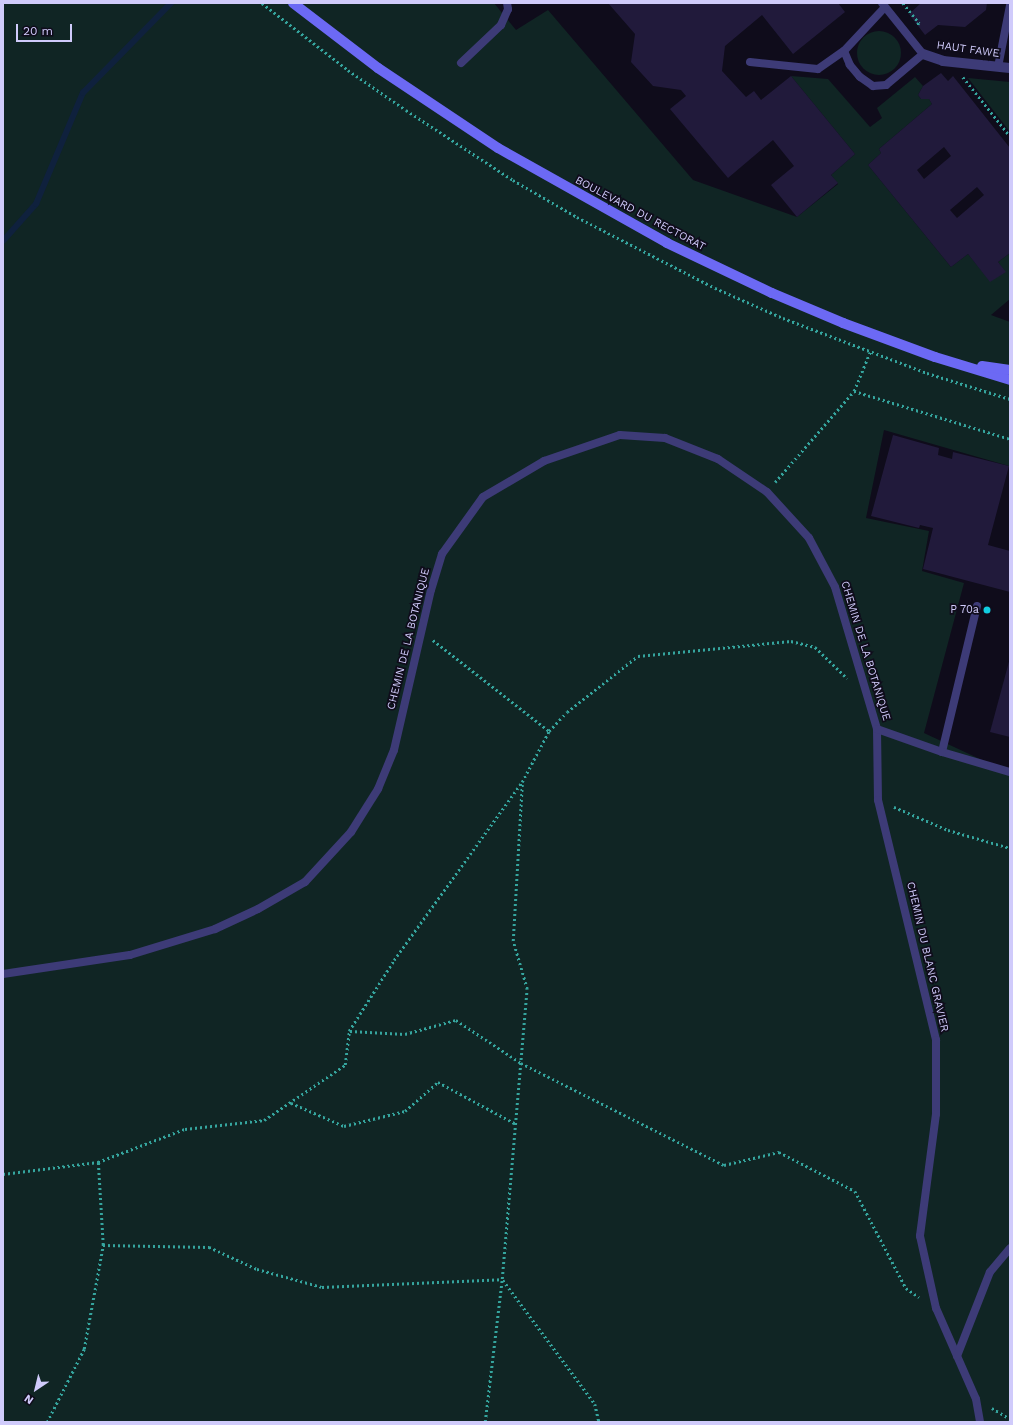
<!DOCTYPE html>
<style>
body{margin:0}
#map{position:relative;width:1013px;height:1425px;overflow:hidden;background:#0f0c1b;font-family:"Work Sans",sans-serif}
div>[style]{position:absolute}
.green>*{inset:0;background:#102524}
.round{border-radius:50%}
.stream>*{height:5.5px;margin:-2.75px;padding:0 2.75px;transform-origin:2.75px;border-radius:2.75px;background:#0f213d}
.building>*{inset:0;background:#211a3b}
.path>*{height:2.5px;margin-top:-1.25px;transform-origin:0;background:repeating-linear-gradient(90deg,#35a59e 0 2px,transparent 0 5px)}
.service>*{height:8px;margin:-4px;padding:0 4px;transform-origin:4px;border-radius:4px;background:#3d3b77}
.minor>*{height:10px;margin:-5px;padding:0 5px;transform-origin:5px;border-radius:5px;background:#3d3b77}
.secondary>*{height:10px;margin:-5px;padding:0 5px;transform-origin:5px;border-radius:5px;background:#6c69f4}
.dots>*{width:11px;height:11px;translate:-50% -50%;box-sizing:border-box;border:2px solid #0f0c1b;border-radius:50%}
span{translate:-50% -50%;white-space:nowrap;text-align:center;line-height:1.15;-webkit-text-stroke:3.5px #0f0c1b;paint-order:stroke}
.street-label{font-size:11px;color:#d0cbfb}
.poi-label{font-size:11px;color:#d0cbfb}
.right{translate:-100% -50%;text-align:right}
.frame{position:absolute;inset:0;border:4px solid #d0cbfb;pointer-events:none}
.north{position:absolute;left:16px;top:1369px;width:40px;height:40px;-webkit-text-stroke:3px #0f0c1b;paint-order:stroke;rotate:215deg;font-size:11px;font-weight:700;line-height:16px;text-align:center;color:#d0cbfb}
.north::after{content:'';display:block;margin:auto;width:14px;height:18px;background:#d0cbfb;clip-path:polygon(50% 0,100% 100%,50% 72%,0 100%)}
.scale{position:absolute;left:16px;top:24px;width:56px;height:18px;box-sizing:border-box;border:2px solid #d0cbfb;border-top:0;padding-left:5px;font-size:12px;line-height:14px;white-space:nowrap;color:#d0cbfb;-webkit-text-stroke:3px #0f0c1b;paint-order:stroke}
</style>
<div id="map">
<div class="green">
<div style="clip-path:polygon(3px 3px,494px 3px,516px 30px,548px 10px,693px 180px,797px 217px,838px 184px,831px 175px,855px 154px,791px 76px,828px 79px,870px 127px,882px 118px,877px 108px,915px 77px,923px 86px,918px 95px,921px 99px,929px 99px,932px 104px,879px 149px,881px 153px,868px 165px,951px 267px,968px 254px,990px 281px,1005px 272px,998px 262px,1010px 253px,1010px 299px,991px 315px,1010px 322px,1010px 461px,1009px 466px,884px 430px,866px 518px,929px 531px,922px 571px,964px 583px,924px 733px,1010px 773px,1010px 1422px,3px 1422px)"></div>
<div class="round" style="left:857px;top:31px;width:44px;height:44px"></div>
<div style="clip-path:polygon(968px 78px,1010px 82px,1010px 132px)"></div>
</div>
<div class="stream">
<div style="left:3px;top:241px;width:50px;rotate:-48.3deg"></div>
<div style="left:36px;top:204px;width:121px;rotate:-67.1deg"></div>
<div style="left:83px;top:93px;width:126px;rotate:-45.6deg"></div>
</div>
<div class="building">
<div style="clip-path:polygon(608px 3px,838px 3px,845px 12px,793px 54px,762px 15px,725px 46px,722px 71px,746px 97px,754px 91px,761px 100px,791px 76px,855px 154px,831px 175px,838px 183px,797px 217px,771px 185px,794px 166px,773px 140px,728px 178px,670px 109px,686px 96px,681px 90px,653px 86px,631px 62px,635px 34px)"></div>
<div style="clip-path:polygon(921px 3px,987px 3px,986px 10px,965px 27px,938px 25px,925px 35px,909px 14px)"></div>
<div style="clip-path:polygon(evenodd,941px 73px,948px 81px,953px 76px,1010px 148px,1010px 253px,998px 262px,1006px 272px,990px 282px,968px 254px,951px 267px,868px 165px,881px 153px,879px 149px,932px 104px,929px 99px,921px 99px,918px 95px,923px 86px,941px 73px,944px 147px,951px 156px,924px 179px,917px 170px,944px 147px,941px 73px,977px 187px,984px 195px,957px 218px,950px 210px,977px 187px)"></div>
<div style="clip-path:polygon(893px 435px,939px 448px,938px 455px,952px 459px,953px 452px,1009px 466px,988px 545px,1010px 551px,1010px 592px,923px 569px,933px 528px,920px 525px,919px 528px,871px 516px)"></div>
<div style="clip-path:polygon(1010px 658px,1010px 737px,990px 732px)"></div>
</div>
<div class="path">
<div style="left:262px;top:3px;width:109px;rotate:37.9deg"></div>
<div style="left:348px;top:70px;width:70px;rotate:34.6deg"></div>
<div style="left:406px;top:110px;width:128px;rotate:33.2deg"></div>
<div style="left:513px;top:180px;width:74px;rotate:30deg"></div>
<div style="left:577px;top:217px;width:155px;rotate:27.2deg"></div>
<div style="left:715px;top:288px;width:74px;rotate:23.8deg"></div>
<div style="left:783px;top:318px;width:154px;rotate:20.9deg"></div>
<div style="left:927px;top:373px;width:87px;rotate:17.4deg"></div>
<div style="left:903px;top:3px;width:26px;rotate:51deg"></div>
<div style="left:919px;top:23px;width:4px;rotate:124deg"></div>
<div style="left:963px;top:77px;width:75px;rotate:51.5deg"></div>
<div style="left:854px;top:391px;width:163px;rotate:17.1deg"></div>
<div style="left:775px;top:482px;width:121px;rotate:-49deg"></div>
<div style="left:854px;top:391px;width:42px;rotate:-67.7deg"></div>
<div style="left:433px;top:640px;width:147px;rotate:38.1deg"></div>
<div style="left:894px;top:807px;width:59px;rotate:23.1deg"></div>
<div style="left:948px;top:830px;width:65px;rotate:16.2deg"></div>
<div style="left:350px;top:1031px;width:55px;rotate:3.1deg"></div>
<div style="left:405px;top:1034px;width:53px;rotate:-15.4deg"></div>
<div style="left:456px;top:1020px;width:78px;rotate:33.5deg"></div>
<div style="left:521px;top:1063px;width:227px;rotate:26.7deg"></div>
<div style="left:724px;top:1165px;width:57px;rotate:-13.3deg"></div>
<div style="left:779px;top:1152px;width:85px;rotate:27.2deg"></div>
<div style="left:855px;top:1191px;width:110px;rotate:62.3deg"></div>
<div style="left:906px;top:1288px;width:16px;rotate:35deg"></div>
<div style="left:291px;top:1103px;width:58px;rotate:23.5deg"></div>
<div style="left:344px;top:1126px;width:63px;rotate:-13.8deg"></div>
<div style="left:405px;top:1111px;width:44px;rotate:-41.3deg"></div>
<div style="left:438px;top:1082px;width:89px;rotate:28.3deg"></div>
<div style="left:3px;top:1174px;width:96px;rotate:-7.2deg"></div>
<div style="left:98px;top:1162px;width:93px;rotate:-20.8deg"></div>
<div style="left:185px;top:1129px;width:80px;rotate:-6.5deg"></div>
<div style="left:264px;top:1120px;width:98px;rotate:-34.2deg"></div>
<div style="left:345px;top:1065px;width:34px;rotate:-83deg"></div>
<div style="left:349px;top:1031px;width:84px;rotate:-57.6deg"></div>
<div style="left:394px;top:960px;width:219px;rotate:-54.3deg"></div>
<div style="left:522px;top:782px;width:58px;rotate:-62.1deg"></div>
<div style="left:549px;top:731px;width:26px;rotate:-47deg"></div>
<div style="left:567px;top:712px;width:90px;rotate:-38.3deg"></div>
<div style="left:638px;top:656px;width:154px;rotate:-5.6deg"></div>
<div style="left:791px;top:641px;width:25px;rotate:14deg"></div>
<div style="left:815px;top:647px;width:45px;rotate:44.1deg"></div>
<div style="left:103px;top:1245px;width:106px;rotate:1.1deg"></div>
<div style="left:209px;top:1247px;width:53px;rotate:24.6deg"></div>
<div style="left:257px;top:1269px;width:67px;rotate:15.5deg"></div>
<div style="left:322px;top:1287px;width:180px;rotate:-2.5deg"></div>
<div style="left:503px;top:1280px;width:154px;rotate:53.4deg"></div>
<div style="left:595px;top:1404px;width:18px;rotate:77deg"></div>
<div style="left:992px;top:1408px;width:21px;rotate:31deg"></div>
<div style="left:47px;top:1422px;width:82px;rotate:-63.1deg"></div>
<div style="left:84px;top:1349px;width:106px;rotate:-79.6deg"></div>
<div style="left:103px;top:1245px;width:83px;rotate:-93.4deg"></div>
<div style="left:485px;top:1422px;width:144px;rotate:-83.2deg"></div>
<div style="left:502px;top:1279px;width:291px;rotate:-85.1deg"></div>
<div style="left:527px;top:989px;width:50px;rotate:-106.3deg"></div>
<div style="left:513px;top:941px;width:158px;rotate:-86.7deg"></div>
</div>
<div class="service">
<div style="left:882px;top:3px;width:65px;rotate:51.2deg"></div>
<div style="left:923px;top:54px;width:48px;rotate:140deg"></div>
<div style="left:886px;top:85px;width:13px;rotate:176deg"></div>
<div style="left:873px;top:86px;width:16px;rotate:-145deg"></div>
<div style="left:860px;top:77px;width:16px;rotate:-130deg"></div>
<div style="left:850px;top:65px;width:15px;rotate:-113deg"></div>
<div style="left:844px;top:51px;width:60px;rotate:-47deg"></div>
<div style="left:750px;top:62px;width:68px;rotate:5.9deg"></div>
<div style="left:818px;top:69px;width:32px;rotate:-35deg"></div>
<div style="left:461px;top:63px;width:55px;rotate:-43.5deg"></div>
<div style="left:501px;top:25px;width:17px;rotate:-66deg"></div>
<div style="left:508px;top:9px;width:6px;rotate:-99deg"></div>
<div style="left:998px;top:67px;width:63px;rotate:-79deg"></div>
<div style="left:977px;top:606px;width:150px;rotate:103.5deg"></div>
<div style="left:942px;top:752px;width:71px;rotate:16.4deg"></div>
<div style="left:877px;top:729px;width:71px;rotate:89.2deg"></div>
<div style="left:878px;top:800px;width:247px;rotate:76.4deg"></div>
<div style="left:936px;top:1040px;width:74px;rotate:90deg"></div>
<div style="left:936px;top:1114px;width:123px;rotate:97.5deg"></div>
<div style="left:920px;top:1236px;width:74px;rotate:77.5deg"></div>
<div style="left:936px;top:1308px;width:99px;rotate:66.3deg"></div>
<div style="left:976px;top:1399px;width:23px;rotate:80deg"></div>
<div style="left:3px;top:974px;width:128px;rotate:-8.5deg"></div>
<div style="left:130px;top:955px;width:89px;rotate:-17deg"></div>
<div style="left:215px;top:929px;width:47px;rotate:-24.9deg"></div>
<div style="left:258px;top:909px;width:54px;rotate:-29.9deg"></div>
<div style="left:305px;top:882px;width:68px;rotate:-47.4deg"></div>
<div style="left:351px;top:832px;width:51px;rotate:-57.9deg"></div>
<div style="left:378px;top:789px;width:42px;rotate:-67.7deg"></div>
<div style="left:394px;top:750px;width:164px;rotate:-77deg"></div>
<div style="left:431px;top:590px;width:38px;rotate:-73deg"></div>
<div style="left:442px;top:554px;width:70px;rotate:-54.3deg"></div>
<div style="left:483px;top:497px;width:71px;rotate:-30.5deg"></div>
<div style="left:544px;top:461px;width:80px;rotate:-18.9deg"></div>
<div style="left:620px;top:435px;width:45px;rotate:3.8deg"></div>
<div style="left:665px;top:438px;width:57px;rotate:21.6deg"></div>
<div style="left:718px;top:459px;width:59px;rotate:34deg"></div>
<div style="left:767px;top:492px;width:62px;rotate:47.6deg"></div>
<div style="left:809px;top:538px;width:55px;rotate:62deg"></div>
<div style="left:835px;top:587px;width:148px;rotate:73.5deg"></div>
<div style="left:877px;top:729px;width:69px;rotate:19.5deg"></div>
<div style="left:957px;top:1356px;width:90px;rotate:-68.6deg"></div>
<div style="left:990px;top:1272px;width:31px;rotate:-50deg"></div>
</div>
<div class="minor">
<div style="left:923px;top:54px;width:21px;rotate:19deg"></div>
<div style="left:943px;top:61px;width:67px;rotate:6deg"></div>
</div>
<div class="secondary">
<div style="left:293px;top:3px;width:107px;rotate:37.4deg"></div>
<div style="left:378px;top:68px;width:144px;rotate:33.7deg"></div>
<div style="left:498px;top:148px;width:194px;rotate:29.3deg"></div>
<div style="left:667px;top:243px;width:116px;rotate:25.5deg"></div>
<div style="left:772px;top:293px;width:77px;rotate:22.9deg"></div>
<div style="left:843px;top:323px;width:98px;rotate:20.3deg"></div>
<div style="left:935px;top:357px;width:78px;rotate:17deg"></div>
<div style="left:982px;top:366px;width:28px;rotate:8deg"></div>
</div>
<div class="dots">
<div style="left:987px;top:610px;background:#11cde1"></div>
</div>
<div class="street-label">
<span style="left:968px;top:50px;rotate:8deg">HAUT FAWE</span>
<span style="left:640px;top:214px;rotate:28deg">BOULEVARD DU RECTORAT</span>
<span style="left:409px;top:639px;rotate:-76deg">CHEMIN DE LA BOTANIQUE</span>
<span style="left:865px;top:651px;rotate:73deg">CHEMIN DE LA BOTANIQUE</span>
<span style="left:927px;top:957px;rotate:77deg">CHEMIN DU BLANC GRAVIER</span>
</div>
<div class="poi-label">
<span class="right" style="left:979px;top:610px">P 70a</span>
</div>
<div class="frame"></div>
<div class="north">N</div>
<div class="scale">20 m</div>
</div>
